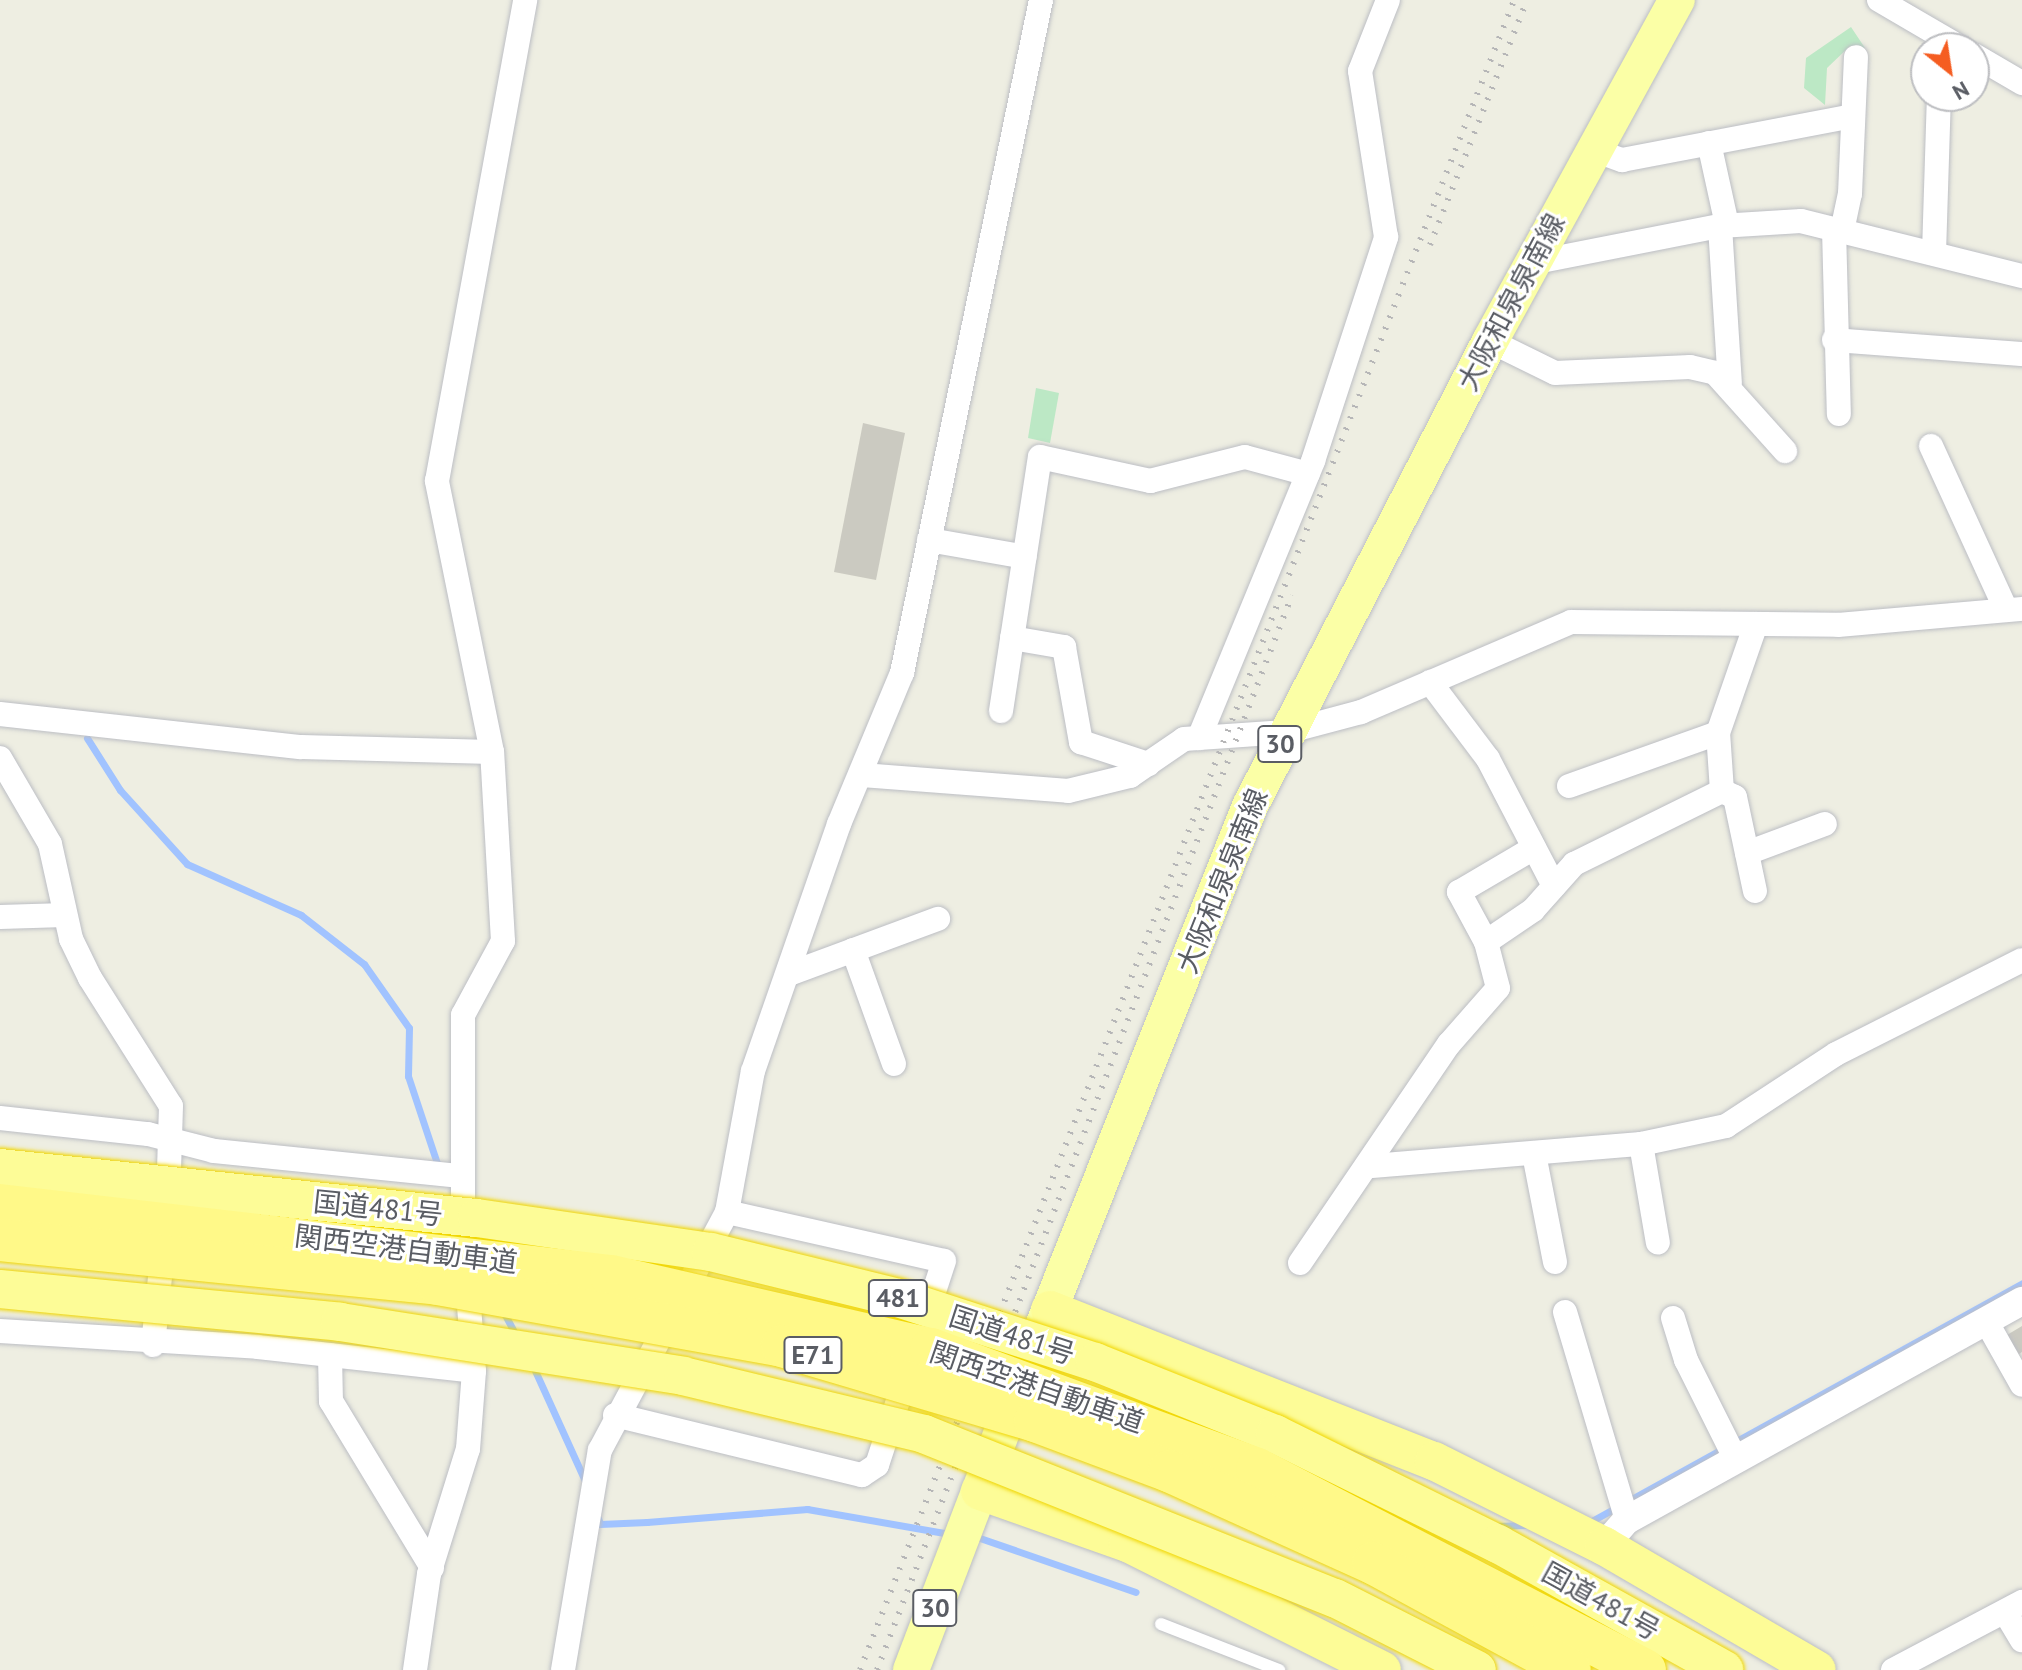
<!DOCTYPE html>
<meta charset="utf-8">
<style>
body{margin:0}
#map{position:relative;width:2022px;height:1670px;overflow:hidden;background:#eeeee2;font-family:"PT Sans","Noto Sans JP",sans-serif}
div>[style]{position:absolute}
.green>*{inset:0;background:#bce8c5}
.stream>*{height:7px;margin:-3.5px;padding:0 3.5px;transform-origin:3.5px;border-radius:3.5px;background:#a1c3ff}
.building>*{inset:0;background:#cbcac1}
.roads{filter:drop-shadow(0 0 2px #bcbec4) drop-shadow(0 0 2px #bcbec4)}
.service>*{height:12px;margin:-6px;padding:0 6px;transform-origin:6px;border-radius:6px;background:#fff}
.minor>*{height:24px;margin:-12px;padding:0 12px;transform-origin:12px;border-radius:12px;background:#fff}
.tertiary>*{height:28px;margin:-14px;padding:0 14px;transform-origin:14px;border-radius:14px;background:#fff}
.primary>*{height:36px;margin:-18px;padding:0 18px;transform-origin:18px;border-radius:18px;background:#fbffa6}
.trunk>*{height:38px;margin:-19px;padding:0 19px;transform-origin:19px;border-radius:19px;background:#fdfc97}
.rail>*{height:6px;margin-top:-3px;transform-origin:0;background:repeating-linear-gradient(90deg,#b6b6b7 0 2px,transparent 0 12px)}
.bridges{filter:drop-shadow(0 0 2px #f0d600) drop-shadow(0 0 2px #f0d600)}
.trunk-bridge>*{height:38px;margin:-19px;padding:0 19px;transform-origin:19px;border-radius:19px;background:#fdfc97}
.motorway-bridge>*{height:42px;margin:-21px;padding:0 21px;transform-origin:21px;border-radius:21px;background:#fff988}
span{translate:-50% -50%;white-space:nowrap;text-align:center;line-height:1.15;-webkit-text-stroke:6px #fff;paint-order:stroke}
.shield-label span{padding:2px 6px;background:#fff;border:2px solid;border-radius:6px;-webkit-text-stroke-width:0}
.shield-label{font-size:26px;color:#5a5d64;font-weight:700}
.street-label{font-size:28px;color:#5a5d64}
.north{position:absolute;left:1910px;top:32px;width:80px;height:80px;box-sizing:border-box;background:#fff;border:2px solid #bdbec1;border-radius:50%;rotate:150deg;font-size:22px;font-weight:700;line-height:32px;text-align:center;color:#5a5d64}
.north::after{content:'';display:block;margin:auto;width:28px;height:36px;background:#f55d21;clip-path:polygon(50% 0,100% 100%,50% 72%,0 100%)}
</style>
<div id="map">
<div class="green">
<div style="clip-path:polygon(1851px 27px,1865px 48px,1850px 46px,1827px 68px,1825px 105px,1804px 88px,1806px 58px)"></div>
<div style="clip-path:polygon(1036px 388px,1059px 393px,1050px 443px,1028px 438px)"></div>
</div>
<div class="stream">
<div style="left:87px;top:738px;width:62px;rotate:57.6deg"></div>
<div style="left:120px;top:790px;width:100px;rotate:47.8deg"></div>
<div style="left:187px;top:864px;width:125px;rotate:24.1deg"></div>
<div style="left:301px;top:915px;width:80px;rotate:37.9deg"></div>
<div style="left:364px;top:964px;width:78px;rotate:54.9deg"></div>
<div style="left:409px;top:1028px;width:48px;rotate:91.2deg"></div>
<div style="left:408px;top:1076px;width:98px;rotate:71.6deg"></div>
<div style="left:503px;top:1311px;width:32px;rotate:62deg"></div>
<div style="left:532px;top:1364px;width:131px;rotate:65.6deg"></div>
<div style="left:598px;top:1518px;width:6px;rotate:72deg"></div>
<div style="left:600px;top:1524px;width:47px;rotate:-2.4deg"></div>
<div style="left:647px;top:1522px;width:161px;rotate:-4.6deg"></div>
<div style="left:807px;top:1509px;width:145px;rotate:9.9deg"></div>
<div style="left:1588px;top:1523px;width:496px;rotate:-28.9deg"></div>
<div style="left:1496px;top:1526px;width:31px;rotate:-2deg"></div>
<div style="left:974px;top:1536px;width:171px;rotate:19.1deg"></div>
</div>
<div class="building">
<div style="clip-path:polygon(863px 423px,905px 433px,876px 580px,834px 572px)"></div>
<div style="clip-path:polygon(2022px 1326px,2022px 1352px,2019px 1354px,2007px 1335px)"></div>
</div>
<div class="roads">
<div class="service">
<div style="left:1161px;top:1624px;width:127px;rotate:21.3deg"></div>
</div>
<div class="minor">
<div style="left:1879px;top:0;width:95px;rotate:30.3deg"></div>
<div style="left:1974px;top:55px;width:56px;rotate:30.3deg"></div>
<div style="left:1709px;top:143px;width:84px;rotate:77.6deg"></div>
<div style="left:1594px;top:150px;width:30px;rotate:20deg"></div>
<div style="left:1622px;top:160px;width:235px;rotate:-10.8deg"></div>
<div style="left:1720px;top:226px;width:157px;rotate:86.4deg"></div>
<div style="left:1834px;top:229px;width:185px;rotate:88.5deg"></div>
<div style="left:1842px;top:231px;width:38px;rotate:-78deg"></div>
<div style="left:1850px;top:194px;width:137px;rotate:-87.5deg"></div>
<div style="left:1934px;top:253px;width:157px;rotate:-88.2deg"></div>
<div style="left:1531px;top:263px;width:193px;rotate:-11.1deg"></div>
<div style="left:1720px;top:226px;width:81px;rotate:-3.5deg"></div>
<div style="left:1801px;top:221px;width:228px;rotate:14deg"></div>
<div style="left:1834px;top:340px;width:189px;rotate:4.3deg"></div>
<div style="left:1490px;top:341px;width:72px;rotate:26.2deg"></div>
<div style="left:1555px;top:373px;width:135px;rotate:-2.5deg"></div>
<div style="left:1690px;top:367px;width:26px;rotate:13deg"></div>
<div style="left:1715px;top:373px;width:105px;rotate:48.1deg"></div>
<div style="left:1931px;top:446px;width:180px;rotate:65.4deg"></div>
<div style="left:929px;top:540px;width:97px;rotate:10deg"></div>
<div style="left:1012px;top:638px;width:53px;rotate:9.8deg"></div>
<div style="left:1064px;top:647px;width:97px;rotate:79.9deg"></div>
<div style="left:1081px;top:742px;width:71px;rotate:18.2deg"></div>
<div style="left:1430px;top:682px;width:96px;rotate:53deg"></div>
<div style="left:1488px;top:759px;width:143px;rotate:62.5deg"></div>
<div style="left:1001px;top:711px;width:257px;rotate:-81.3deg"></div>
<div style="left:1040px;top:457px;width:113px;rotate:12.3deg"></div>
<div style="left:1150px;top:481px;width:98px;rotate:-14.2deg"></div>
<div style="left:1245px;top:457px;width:65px;rotate:15.1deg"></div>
<div style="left:0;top:714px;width:303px;rotate:6.3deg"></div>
<div style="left:301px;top:747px;width:191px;rotate:1.5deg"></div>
<div style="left:1199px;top:738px;width:300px;rotate:-67.6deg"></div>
<div style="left:1313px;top:461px;width:236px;rotate:-71.9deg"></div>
<div style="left:1386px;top:237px;width:168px;rotate:-98.9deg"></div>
<div style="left:1360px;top:71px;width:76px;rotate:-68.5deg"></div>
<div style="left:0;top:758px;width:99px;rotate:59.8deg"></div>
<div style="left:50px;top:844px;width:97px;rotate:77.5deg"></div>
<div style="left:71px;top:939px;width:43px;rotate:64deg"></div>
<div style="left:90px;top:978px;width:151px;rotate:57.7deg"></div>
<div style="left:171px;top:1106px;width:93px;rotate:91.8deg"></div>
<div style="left:862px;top:775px;width:207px;rotate:4.4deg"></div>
<div style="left:1068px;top:791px;width:64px;rotate:-13.6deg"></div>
<div style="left:1130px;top:776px;width:65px;rotate:-34.4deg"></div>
<div style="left:1184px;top:739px;width:102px;rotate:-3.9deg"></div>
<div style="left:1286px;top:732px;width:78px;rotate:-14.9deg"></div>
<div style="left:1361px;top:712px;width:228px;rotate:-23.2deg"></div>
<div style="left:1571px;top:622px;width:267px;rotate:0.6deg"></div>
<div style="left:1838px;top:625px;width:185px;rotate:-5deg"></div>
<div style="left:1569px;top:786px;width:158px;rotate:-19.6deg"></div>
<div style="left:1722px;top:791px;width:58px;rotate:-93.9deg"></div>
<div style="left:1718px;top:733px;width:115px;rotate:-70.8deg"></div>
<div style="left:1747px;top:853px;width:83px;rotate:-20.4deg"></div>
<div style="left:0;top:917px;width:65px;rotate:-1.8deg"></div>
<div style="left:1486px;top:942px;width:57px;rotate:-34.2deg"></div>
<div style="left:1533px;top:910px;width:62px;rotate:-48.3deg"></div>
<div style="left:1574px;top:864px;width:165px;rotate:-26.3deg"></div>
<div style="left:1722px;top:791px;width:14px;rotate:25deg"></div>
<div style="left:1735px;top:797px;width:96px;rotate:78deg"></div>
<div style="left:853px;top:950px;width:121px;rotate:70.2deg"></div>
<div style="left:789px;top:974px;width:159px;rotate:-20.3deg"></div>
<div style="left:0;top:1118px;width:149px;rotate:6.2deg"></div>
<div style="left:148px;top:1134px;width:68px;rotate:14.4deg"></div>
<div style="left:214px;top:1151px;width:246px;rotate:5.8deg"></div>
<div style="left:1641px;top:1144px;width:100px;rotate:80.3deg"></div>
<div style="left:1534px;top:1154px;width:110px;rotate:79deg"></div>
<div style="left:1372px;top:1166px;width:270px;rotate:-4.7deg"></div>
<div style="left:1641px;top:1144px;width:87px;rotate:-12deg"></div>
<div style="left:1726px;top:1126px;width:131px;rotate:-33.2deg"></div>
<div style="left:1836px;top:1054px;width:208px;rotate:-26.8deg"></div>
<div style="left:727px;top:1212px;width:222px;rotate:12.7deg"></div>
<div style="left:944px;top:1261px;width:61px;rotate:108.1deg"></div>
<div style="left:463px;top:1227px;width:212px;rotate:-90deg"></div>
<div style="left:463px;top:1015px;width:84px;rotate:-61.6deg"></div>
<div style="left:503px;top:941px;width:189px;rotate:-93.3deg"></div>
<div style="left:492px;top:752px;width:277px;rotate:-101.5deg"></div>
<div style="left:437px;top:481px;width:489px;rotate:-79.6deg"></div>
<div style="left:1300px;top:1263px;width:265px;rotate:-55.8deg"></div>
<div style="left:1449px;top:1044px;width:74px;rotate:-48.8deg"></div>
<div style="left:1498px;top:988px;width:48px;rotate:-104.6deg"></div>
<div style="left:1486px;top:942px;width:57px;rotate:-118.4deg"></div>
<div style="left:1459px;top:892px;width:87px;rotate:-30.4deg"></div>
<div style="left:1565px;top:1312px;width:217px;rotate:73.4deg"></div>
<div style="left:1673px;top:1318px;width:44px;rotate:72.8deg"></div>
<div style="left:1686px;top:1360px;width:110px;rotate:63.4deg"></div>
<div style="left:1986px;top:1321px;width:73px;rotate:60.6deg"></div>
<div style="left:0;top:1331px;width:258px;rotate:3.5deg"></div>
<div style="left:258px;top:1347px;width:217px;rotate:6.3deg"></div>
<div style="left:153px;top:1345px;width:98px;rotate:-84.1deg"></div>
<div style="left:330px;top:1355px;width:46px;rotate:88.8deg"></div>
<div style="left:331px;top:1401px;width:195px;rotate:58.8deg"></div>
<div style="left:615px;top:1415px;width:254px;rotate:13.7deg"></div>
<div style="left:862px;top:1475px;width:18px;rotate:-34deg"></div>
<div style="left:877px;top:1465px;width:97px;rotate:-71.9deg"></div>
<div style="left:2005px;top:1612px;width:33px;rotate:59deg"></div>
<div style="left:415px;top:1670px;width:97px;rotate:-81.7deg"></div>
<div style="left:429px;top:1574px;width:131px;rotate:-72.7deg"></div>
<div style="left:468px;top:1449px;width:78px;rotate:-85.6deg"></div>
<div style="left:474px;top:1371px;width:91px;rotate:-94.4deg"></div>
<div style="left:563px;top:1670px;width:223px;rotate:-80.5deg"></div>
<div style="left:600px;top:1450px;width:270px;rotate:-61.9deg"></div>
<div style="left:727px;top:1212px;width:143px;rotate:-79.6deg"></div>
<div style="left:753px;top:1071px;width:262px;rotate:-70.8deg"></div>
<div style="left:839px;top:824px;width:164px;rotate:-67.4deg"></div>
<div style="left:902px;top:673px;width:687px;rotate:-78.33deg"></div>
<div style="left:1893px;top:1670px;width:146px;rotate:-27.8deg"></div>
</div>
<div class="tertiary">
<div style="left:1604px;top:1546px;width:35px;rotate:-49deg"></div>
<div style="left:1627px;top:1520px;width:452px;rotate:-29deg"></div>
</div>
<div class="primary">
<div style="left:1039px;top:1336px;width:570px;rotate:-68.29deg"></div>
<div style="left:1250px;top:806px;width:523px;rotate:-62.7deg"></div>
<div style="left:1490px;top:341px;width:389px;rotate:-61.3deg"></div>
<div style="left:911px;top:1670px;width:303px;rotate:-69.1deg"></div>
</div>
<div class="trunk">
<div style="left:1050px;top:1310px;width:413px;rotate:21.5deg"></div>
<div style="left:1434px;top:1461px;width:190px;rotate:26.6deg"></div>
<div style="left:1604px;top:1546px;width:246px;rotate:30.2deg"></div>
<div style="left:980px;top:1491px;width:157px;rotate:19.4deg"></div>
<div style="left:1128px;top:1543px;width:284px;rotate:26.6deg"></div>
</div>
</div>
<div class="rail">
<div style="left:1430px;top:245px;width:264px;rotate:-68.4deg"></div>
<div style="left:860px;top:1670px;width:1793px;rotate:-68.61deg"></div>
<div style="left:877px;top:1670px;width:1152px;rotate:-68.89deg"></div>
</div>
<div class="bridges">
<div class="trunk-bridge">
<div style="left:0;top:1168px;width:480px;rotate:6deg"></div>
<div style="left:477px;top:1218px;width:236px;rotate:8.3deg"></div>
<div style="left:711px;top:1252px;width:193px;rotate:13.8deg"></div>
<div style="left:898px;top:1298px;width:207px;rotate:18deg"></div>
<div style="left:1095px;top:1362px;width:194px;rotate:21.8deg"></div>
<div style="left:1275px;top:1434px;width:249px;rotate:26.3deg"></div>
<div style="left:1498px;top:1544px;width:259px;rotate:29.1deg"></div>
<div style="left:0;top:1289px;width:342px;rotate:5.5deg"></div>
<div style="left:340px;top:1322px;width:347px;rotate:8.9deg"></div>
<div style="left:683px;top:1376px;width:248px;rotate:13.5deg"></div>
<div style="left:924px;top:1434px;width:443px;rotate:21.8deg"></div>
<div style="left:1335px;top:1598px;width:159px;rotate:26.9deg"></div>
</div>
<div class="motorway-bridge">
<div style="left:0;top:1205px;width:615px;rotate:6.63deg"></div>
<div style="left:611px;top:1276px;width:328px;rotate:12.9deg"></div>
<div style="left:931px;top:1349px;width:347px;rotate:20.2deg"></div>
<div style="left:1257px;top:1469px;width:437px;rotate:27.4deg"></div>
<div style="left:0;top:1240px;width:440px;rotate:5.7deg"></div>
<div style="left:438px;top:1284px;width:350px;rotate:10.2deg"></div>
<div style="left:782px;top:1346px;width:264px;rotate:16.5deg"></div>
<div style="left:1035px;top:1421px;width:143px;rotate:20.5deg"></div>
<div style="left:1169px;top:1471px;width:224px;rotate:24.3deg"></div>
<div style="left:1373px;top:1563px;width:224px;rotate:28.5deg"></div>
</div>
</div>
<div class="shield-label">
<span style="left:1280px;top:744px">30</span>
<span style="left:898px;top:1298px">481</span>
<span style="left:813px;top:1355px">E71</span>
<span style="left:935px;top:1608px">30</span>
</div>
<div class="street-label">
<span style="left:1511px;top:302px;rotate:-62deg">大阪和泉泉南線</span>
<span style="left:1222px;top:881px;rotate:-68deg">大阪和泉泉南線</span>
<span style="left:378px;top:1208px;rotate:6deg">国道481号</span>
<span style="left:406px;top:1249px;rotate:7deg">関西空港自動車道</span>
<span style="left:1012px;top:1335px;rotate:18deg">国道481号</span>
<span style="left:1037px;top:1387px;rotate:19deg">関西空港自動車道</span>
<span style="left:1601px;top:1601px;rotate:29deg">国道481号</span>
</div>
<div class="north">N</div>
</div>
